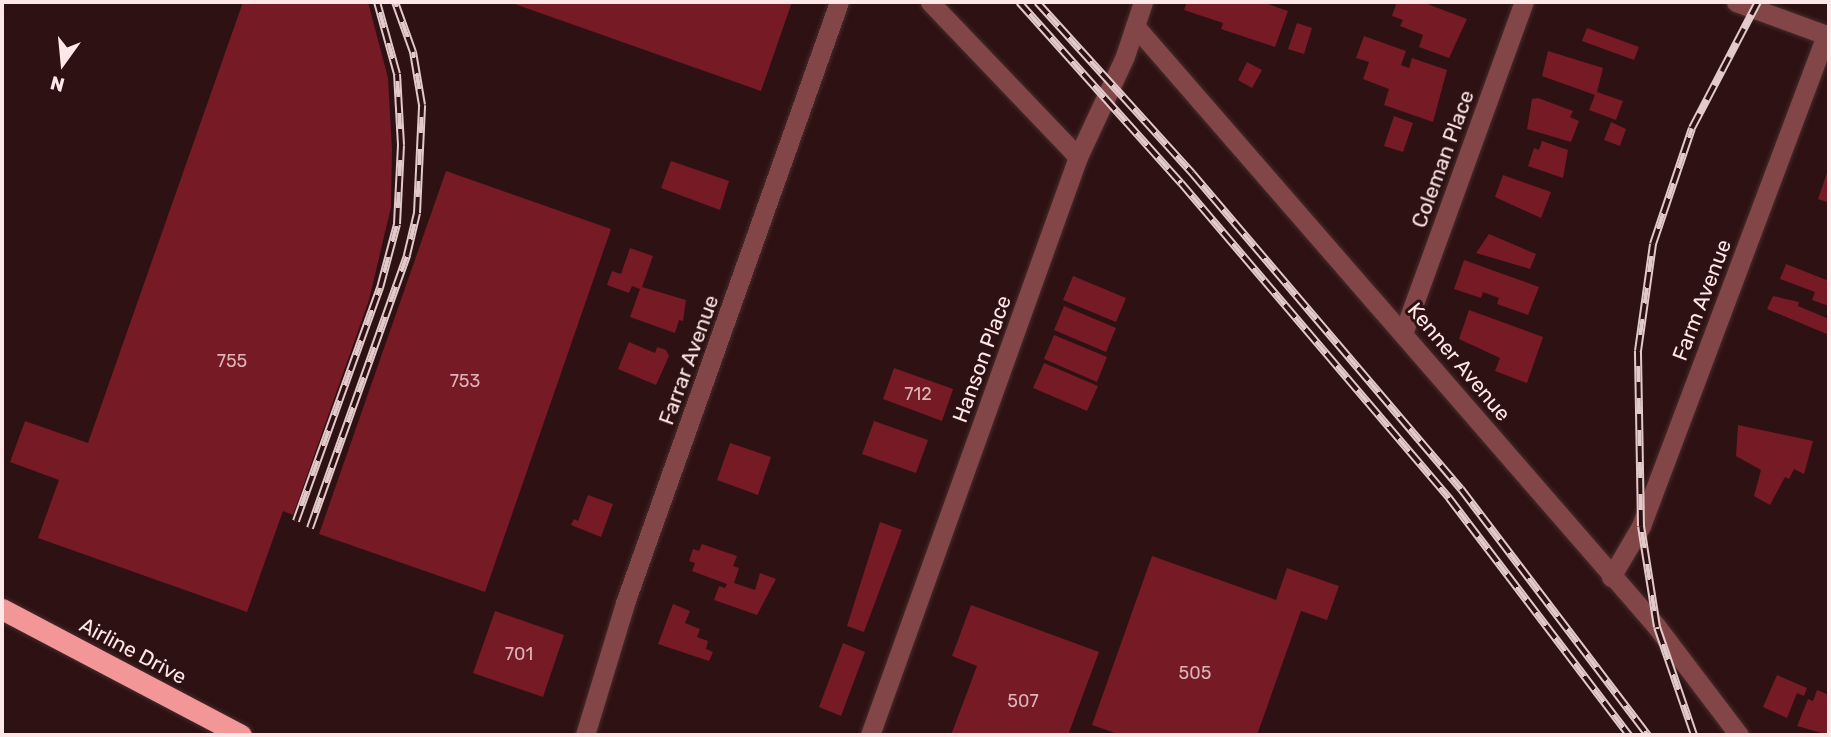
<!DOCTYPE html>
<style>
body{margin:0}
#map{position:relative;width:1831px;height:737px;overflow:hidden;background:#2e1112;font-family:Rubik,sans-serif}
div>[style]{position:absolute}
.building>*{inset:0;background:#761a26}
.roads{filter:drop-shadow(0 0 2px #472b2c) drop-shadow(0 0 2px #472b2c)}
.street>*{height:19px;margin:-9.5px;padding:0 9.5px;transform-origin:9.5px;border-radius:9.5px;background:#834648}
.highway>*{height:21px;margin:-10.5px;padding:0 10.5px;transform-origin:10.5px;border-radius:10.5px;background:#f29698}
.rail>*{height:8px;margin-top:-4px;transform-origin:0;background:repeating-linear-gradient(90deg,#2e1112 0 16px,#e1cac9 0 32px);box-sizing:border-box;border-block:2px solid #e1cac9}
span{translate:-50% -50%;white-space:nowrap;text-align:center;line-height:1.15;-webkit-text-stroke:6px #2e1112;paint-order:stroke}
.number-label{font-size:18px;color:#dcb4b7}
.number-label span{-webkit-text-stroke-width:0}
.street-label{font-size:21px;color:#fee8e7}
.frame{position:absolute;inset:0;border:4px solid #fee8e7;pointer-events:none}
.north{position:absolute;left:28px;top:28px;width:70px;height:70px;-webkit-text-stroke:5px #2e1112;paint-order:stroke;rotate:195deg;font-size:19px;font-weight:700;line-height:28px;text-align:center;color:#fee8e7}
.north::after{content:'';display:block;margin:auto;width:24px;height:32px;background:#fee8e7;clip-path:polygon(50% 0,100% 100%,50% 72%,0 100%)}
</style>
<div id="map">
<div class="building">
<div style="clip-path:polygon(243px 2px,368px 2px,388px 78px,392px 149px,391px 207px,369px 300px,293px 515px,283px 511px,247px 612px,38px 538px,59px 480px,10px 462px,25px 421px,88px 443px)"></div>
<div style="clip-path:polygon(509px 2px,792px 2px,761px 91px)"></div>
<div style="clip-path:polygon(1187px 2px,1262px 2px,1288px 11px,1275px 47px,1221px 29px,1223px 23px,1184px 10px)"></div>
<div style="clip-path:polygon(1397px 2px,1422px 2px,1467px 19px,1449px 58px,1419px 47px,1423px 35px,1400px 26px,1403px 20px,1392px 16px)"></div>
<div style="clip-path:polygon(1297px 23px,1312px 28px,1304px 54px,1288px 49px)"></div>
<div style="clip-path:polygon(1587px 28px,1639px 47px,1634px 60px,1582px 41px)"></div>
<div style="clip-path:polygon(1364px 36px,1406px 51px,1401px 65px,1409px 68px,1412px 58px,1447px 70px,1433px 122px,1384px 105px,1389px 89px,1363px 79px,1369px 62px,1356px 58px)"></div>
<div style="clip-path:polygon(1548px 51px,1603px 68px,1597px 92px,1623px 101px,1616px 120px,1589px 110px,1595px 95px,1542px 76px)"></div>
<div style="clip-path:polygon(1247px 62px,1262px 70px,1252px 88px,1238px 80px)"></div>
<div style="clip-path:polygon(1538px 98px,1573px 111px,1570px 117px,1579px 121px,1571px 142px,1527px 129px,1532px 99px)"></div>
<div style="clip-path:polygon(1394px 116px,1413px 123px,1403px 152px,1384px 146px)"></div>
<div style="clip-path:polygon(1611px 122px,1626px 129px,1620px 146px,1604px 140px)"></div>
<div style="clip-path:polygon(1542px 141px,1568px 150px,1563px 178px,1528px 166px,1534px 148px,1539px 150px)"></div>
<div style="clip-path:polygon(671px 161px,729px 181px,720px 210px,661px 188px)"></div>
<div style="clip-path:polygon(446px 171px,611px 229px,485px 592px,319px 534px)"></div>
<div style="clip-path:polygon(1827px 173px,1829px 174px,1829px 203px,1818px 199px)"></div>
<div style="clip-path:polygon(1503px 175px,1551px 192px,1541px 218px,1495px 197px)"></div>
<div style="clip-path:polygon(1489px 234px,1536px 254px,1530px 269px,1476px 253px)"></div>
<div style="clip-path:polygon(630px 248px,653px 256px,642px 287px,686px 300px,683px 321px,679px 320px,675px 333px,630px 317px,640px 289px,632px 286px,629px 293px,607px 285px,612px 271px,621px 274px)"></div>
<div style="clip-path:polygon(1464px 260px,1539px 287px,1528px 315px,1497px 304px,1499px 298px,1483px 292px,1481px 298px,1454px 289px)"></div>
<div style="clip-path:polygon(1786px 264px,1829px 281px,1829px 306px,1812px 300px,1815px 292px,1780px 279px)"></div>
<div style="clip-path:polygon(1073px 276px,1126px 298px,1116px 322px,1063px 300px)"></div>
<div style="clip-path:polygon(1773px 296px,1799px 302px,1798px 306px,1829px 319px,1829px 335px,1767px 309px)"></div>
<div style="clip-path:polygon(1064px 306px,1116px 328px,1106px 352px,1054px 330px)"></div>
<div style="clip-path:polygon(1469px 310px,1543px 337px,1527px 383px,1495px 371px,1500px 358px,1459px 339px)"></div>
<div style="clip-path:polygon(1054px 335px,1107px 357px,1097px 382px,1044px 359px)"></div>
<div style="clip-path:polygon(629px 342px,655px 353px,657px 347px,666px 350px,669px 356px,656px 385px,618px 369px)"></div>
<div style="clip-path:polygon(1044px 363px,1098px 386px,1087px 411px,1033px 388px)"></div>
<div style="clip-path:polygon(894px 368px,953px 389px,942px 421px,883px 399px)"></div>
<div style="clip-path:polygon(874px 421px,928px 440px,916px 473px,862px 454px)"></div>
<div style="clip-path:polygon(1738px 425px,1813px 441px,1804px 474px,1794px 469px,1789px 479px,1785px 477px,1770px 505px,1754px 496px,1761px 470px,1736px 456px)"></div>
<div style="clip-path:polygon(730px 443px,771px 457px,758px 495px,717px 480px)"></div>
<div style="clip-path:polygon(588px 495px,613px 504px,601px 537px,571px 525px,574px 519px,578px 521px)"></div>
<div style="clip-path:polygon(880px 522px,902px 530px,864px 632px,847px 626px)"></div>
<div style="clip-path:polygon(702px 544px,737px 556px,733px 566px,739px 568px,734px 583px,755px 590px,760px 573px,776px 579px,757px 615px,714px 600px,719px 586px,725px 588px,727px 584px,692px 571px,695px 563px,689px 561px,693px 549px,699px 551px)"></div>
<div style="clip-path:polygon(1152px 556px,1276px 600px,1287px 568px,1339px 586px,1327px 620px,1301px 611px,1257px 735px,1121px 735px,1092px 725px)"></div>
<div style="clip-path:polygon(673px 604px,690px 611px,685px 623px,700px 629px,697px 637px,708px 641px,706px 649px,713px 652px,709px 661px,658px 644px)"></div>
<div style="clip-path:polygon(971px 605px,1099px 652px,1068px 735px,951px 735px,977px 666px,952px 656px)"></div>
<div style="clip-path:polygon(495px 611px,564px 635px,543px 697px,473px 673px)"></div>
<div style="clip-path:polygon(843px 643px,865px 652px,841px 716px,819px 707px)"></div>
<div style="clip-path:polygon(1777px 675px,1807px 688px,1804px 696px,1797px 693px,1787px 718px,1763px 707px)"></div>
<div style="clip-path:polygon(1817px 690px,1829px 695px,1829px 735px,1797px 726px,1808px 699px,1813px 701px)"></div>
</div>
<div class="roads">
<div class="street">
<div style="left:930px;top:2px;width:214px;rotate:46.3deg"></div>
<div style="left:1736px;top:2px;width:99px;rotate:20.1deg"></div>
<div style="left:1135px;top:26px;width:796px;rotate:49.02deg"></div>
<div style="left:1657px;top:627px;width:136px;rotate:52.8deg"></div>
<div style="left:1404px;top:331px;width:350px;rotate:-70deg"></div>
<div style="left:1611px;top:577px;width:59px;rotate:-59.5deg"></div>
<div style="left:1641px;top:526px;width:525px;rotate:-69.35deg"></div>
<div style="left:585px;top:735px;width:138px;rotate:-73.1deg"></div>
<div style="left:625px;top:603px;width:638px;rotate:-70.4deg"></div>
<div style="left:870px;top:735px;width:614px;rotate:-70.21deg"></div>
<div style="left:1078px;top:157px;width:111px;rotate:-65deg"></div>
<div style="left:1125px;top:56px;width:57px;rotate:-71.6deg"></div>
</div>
<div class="highway">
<div style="left:2px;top:609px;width:270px;rotate:27.8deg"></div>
</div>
</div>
<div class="rail">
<div style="left:1019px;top:2px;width:243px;rotate:48.2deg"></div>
<div style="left:1181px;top:183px;width:414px;rotate:49.6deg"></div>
<div style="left:1449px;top:498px;width:298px;rotate:52.8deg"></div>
<div style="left:1037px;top:2px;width:231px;rotate:47.8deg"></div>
<div style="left:1192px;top:173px;width:415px;rotate:49.6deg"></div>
<div style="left:1461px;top:489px;width:309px;rotate:52.8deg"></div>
<div style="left:296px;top:521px;width:248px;rotate:-70.2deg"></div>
<div style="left:380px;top:288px;width:66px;rotate:-75.1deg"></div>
<div style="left:397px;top:224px;width:79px;rotate:-87.1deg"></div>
<div style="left:401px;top:145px;width:71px;rotate:-93.2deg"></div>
<div style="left:397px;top:74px;width:75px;rotate:-105.5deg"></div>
<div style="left:310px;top:528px;width:290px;rotate:-70.4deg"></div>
<div style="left:407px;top:255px;width:43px;rotate:-76.6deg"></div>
<div style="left:417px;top:213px;width:108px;rotate:-87.3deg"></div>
<div style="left:422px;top:105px;width:54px;rotate:-99.6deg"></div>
<div style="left:413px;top:52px;width:53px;rotate:-109.8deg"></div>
<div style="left:1694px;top:735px;width:114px;rotate:-108.9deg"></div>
<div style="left:1657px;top:627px;width:102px;rotate:-99deg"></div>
<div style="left:1641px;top:526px;width:175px;rotate:-91deg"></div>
<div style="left:1638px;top:351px;width:108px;rotate:-82deg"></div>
<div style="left:1653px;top:244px;width:122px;rotate:-71.4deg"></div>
<div style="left:1692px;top:128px;width:142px;rotate:-62.4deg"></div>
</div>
<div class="number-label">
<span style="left:232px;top:361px">755</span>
<span style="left:465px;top:381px">753</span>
<span style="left:918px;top:394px">712</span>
<span style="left:519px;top:654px">701</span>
<span style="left:1195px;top:673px">505</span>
<span style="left:1023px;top:701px">507</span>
</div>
<div class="street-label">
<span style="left:1443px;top:159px;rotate:-70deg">Coleman Place</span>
<span style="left:1702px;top:300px;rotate:-69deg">Farm Avenue</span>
<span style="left:982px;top:359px;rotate:-70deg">Hanson Place</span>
<span style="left:689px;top:360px;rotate:-70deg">Farrar Avenue</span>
<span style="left:1459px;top:362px;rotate:50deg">Kenner Avenue</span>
<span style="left:133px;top:651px;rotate:28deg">Airline Drive</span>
</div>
<div class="frame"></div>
<div class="north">N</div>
</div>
